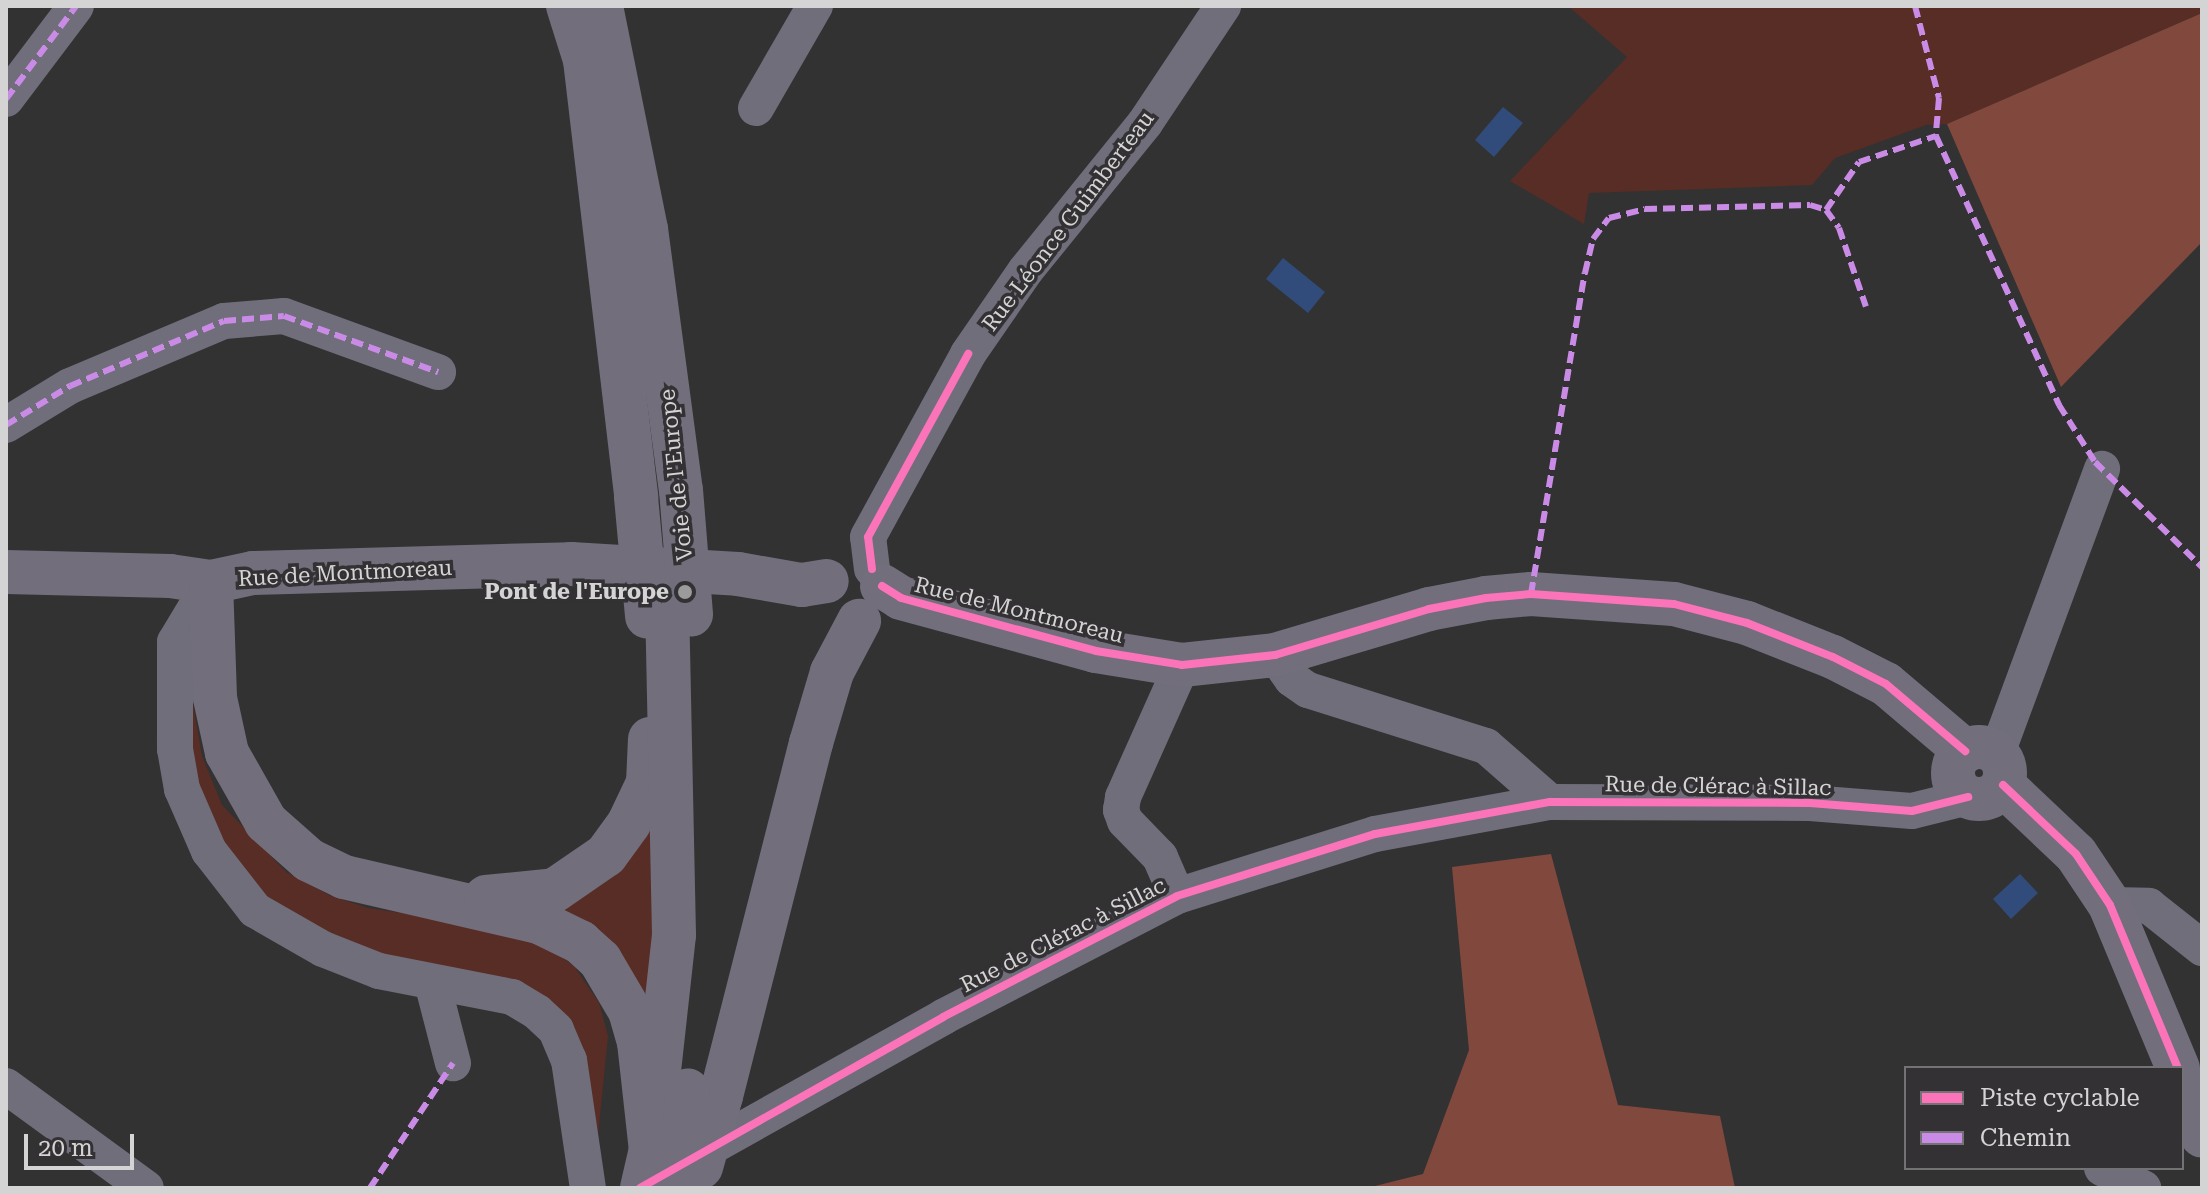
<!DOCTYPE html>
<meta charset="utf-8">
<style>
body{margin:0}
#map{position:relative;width:2208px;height:1194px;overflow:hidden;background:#323232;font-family:"Roboto Serif",serif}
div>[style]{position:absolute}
.green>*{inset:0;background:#572d25}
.forest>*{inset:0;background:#81483e}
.water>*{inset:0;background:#314c7a}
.minor>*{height:36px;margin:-18px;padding:0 18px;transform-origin:18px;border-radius:18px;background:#706e7b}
.major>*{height:44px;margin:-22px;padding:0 22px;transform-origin:22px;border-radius:22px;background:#726e7c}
.major>.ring{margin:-22px;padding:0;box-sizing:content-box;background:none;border:44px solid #726e7c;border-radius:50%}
.major-bridge>*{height:44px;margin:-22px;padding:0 22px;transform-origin:22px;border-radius:22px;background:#726e7c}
.quiet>*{height:6px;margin-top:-3px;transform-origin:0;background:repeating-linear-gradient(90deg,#ca8be6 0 12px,transparent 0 18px)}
.cycleway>*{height:8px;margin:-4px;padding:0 4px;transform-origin:4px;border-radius:4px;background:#fb73b8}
.dots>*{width:22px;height:22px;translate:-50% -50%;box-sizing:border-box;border:4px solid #333133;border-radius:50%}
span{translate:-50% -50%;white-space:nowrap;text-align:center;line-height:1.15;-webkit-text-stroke:7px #333133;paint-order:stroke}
.street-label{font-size:22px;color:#d5d4d5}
.poi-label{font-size:22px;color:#d5d4d5;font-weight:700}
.right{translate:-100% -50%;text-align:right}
.frame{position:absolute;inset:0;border:8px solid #d5d4d5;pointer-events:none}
.legend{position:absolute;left:1904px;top:1066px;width:280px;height:104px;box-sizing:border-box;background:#333133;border:2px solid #747274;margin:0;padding:10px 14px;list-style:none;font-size:24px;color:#d5d4d5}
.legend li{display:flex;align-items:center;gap:16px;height:40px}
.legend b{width:40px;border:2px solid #747274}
.scale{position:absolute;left:24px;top:1134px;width:110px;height:36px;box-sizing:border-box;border:4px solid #d5d4d5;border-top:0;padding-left:10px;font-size:24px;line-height:28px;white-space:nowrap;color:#d5d4d5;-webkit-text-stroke:6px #333133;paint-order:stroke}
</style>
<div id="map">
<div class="green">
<div style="clip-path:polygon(1568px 6px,2202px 6px,2202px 13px,1947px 124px,1926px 125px,1835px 158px,1812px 185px,1589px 193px,1584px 224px,1510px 181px,1627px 57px)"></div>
<div style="clip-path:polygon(187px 669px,202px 756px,222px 805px,286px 872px,331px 896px,368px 908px,504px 928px,537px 940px,574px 966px,599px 1003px,608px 1036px,595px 1165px,568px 1031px,306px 930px,239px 874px,194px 790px)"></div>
<div style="clip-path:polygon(665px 778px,654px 1040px,551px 912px)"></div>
</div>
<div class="forest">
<div style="clip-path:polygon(2202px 13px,2202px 242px,2061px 387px,1947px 124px)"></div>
<div style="clip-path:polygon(1551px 854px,1618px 1105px,1720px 1116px,1735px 1188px,1367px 1188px,1423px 1174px,1469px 1050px,1452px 867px)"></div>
</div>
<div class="water">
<div style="clip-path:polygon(1503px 107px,1523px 123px,1494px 157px,1475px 140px)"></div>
<div style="clip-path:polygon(1283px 258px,1325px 292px,1308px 313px,1266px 279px)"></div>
<div style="clip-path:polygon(2020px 874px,2038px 893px,2011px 919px,1993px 899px)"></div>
</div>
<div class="minor">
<div style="left:6px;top:99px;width:116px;rotate:-53deg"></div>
<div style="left:756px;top:108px;width:118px;rotate:-60deg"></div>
<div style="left:6px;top:425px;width:75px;rotate:-31.4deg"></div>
<div style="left:70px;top:386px;width:167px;rotate:-22.9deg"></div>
<div style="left:224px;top:321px;width:60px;rotate:-4.8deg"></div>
<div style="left:284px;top:316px;width:164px;rotate:20deg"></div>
<div style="left:872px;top:569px;width:32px;rotate:-97deg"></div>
<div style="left:868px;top:537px;width:209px;rotate:-61.3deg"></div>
<div style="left:968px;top:354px;width:102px;rotate:-55.4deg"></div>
<div style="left:1026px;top:270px;width:189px;rotate:-51deg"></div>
<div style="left:1145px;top:123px;width:141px;rotate:-56.3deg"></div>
<div style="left:211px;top:582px;width:70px;rotate:121deg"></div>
<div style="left:175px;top:642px;width:107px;rotate:90deg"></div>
<div style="left:175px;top:749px;width:41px;rotate:80.1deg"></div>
<div style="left:182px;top:789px;width:68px;rotate:66.5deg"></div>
<div style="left:209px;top:851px;width:75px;rotate:52.1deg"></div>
<div style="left:255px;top:910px;width:78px;rotate:29.8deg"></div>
<div style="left:323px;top:949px;width:60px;rotate:21.4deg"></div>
<div style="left:379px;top:971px;width:136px;rotate:11.1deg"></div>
<div style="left:512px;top:997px;width:29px;rotate:31deg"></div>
<div style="left:537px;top:1012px;width:26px;rotate:43deg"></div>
<div style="left:556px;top:1030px;width:33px;rotate:67deg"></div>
<div style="left:569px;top:1060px;width:129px;rotate:81.6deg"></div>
<div style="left:1275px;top:655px;width:29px;rotate:55deg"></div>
<div style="left:1292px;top:679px;width:19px;rotate:35deg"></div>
<div style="left:1308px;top:690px;width:187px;rotate:17.5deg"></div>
<div style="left:1486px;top:746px;width:85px;rotate:41.2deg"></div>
<div style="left:1997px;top:753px;width:303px;rotate:-69.7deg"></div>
<div style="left:1177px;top:896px;width:43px;rotate:-113.6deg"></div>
<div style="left:1160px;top:857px;width:50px;rotate:-134.2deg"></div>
<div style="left:1125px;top:821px;width:12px;rotate:-110deg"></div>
<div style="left:1121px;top:810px;width:13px;rotate:-81deg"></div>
<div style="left:1123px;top:797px;width:145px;rotate:-65.9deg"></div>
<div style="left:2110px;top:905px;width:39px;rotate:1deg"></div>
<div style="left:2149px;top:906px;width:68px;rotate:38.4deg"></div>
<div style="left:432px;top:982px;width:84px;rotate:75.5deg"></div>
<div style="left:6px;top:1086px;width:173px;rotate:36.1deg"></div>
<div style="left:693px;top:1157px;width:287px;rotate:-29.2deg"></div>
<div style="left:943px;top:1017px;width:263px;rotate:-27.3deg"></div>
<div style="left:1177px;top:896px;width:207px;rotate:-17.4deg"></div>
<div style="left:1375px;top:834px;width:178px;rotate:-10.4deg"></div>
<div style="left:1550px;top:802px;width:260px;rotate:0.2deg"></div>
<div style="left:1810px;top:803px;width:102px;rotate:4.5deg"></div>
<div style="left:1912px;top:811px;width:58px;rotate:-14deg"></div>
<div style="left:2102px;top:1168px;width:46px;rotate:26deg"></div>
</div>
<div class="major">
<div style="left:568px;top:6px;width:57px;rotate:72.5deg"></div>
<div style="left:585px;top:60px;width:440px;rotate:83.3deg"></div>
<div style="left:601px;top:6px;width:227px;rotate:78.6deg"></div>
<div style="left:646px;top:229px;width:263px;rotate:82.4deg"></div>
<div style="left:6px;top:572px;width:164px;rotate:1.4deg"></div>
<div style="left:170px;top:576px;width:41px;rotate:8.3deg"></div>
<div style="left:211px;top:582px;width:43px;rotate:-12.1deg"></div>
<div style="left:253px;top:573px;width:318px;rotate:-1.6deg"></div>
<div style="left:571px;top:564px;width:167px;rotate:3.4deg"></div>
<div style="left:738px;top:574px;width:65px;rotate:9.8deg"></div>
<div style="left:802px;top:585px;width:25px;rotate:-9deg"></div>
<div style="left:211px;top:582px;width:116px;rotate:88deg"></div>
<div style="left:215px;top:698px;width:56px;rotate:77.7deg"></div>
<div style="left:227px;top:753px;width:79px;rotate:60.5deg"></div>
<div style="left:266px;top:822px;width:57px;rotate:41.5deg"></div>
<div style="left:309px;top:860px;width:39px;rotate:26deg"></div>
<div style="left:344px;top:877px;width:200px;rotate:13deg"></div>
<div style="left:539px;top:922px;width:46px;rotate:26deg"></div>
<div style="left:580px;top:942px;width:27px;rotate:42deg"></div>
<div style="left:600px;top:960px;width:59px;rotate:59.5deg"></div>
<div style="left:630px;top:1011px;width:32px;rotate:74deg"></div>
<div style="left:639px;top:1042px;width:109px;rotate:83.7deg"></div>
<div style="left:882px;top:586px;width:22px;rotate:32deg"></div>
<div style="left:901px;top:598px;width:202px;rotate:15.2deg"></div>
<div style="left:1096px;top:651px;width:87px;rotate:9.2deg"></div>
<div style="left:1182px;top:665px;width:94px;rotate:-6.1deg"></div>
<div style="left:1275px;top:655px;width:161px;rotate:-16.6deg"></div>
<div style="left:1429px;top:609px;width:58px;rotate:-10.9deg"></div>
<div style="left:1486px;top:598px;width:45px;rotate:-5.1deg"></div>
<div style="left:1531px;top:594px;width:143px;rotate:4deg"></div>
<div style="left:1674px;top:604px;width:75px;rotate:14.6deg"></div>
<div style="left:1747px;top:623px;width:92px;rotate:21.6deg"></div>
<div style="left:1833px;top:657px;width:59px;rotate:27deg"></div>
<div style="left:1886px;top:684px;width:104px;rotate:40.3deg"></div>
<div class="ring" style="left:1953px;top:747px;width:8px;height:8px"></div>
<div style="left:2003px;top:785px;width:100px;rotate:43.4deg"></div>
<div style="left:2076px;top:854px;width:61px;rotate:56.3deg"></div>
<div style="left:2110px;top:905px;width:177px;rotate:67.4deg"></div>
<div style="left:486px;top:897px;width:69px;rotate:-5.8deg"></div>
<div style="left:555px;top:890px;width:62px;rotate:-34.5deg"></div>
<div style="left:606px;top:855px;width:39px;rotate:-54deg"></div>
<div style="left:629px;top:823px;width:44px;rotate:-64.6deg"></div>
<div style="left:648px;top:783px;width:44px;rotate:-87.4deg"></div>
<div style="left:658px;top:1080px;width:146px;rotate:-83.7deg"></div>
<div style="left:674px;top:935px;width:322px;rotate:-91.2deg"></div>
<div style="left:2182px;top:1080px;width:59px;rotate:70.3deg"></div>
<div style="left:721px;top:1096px;width:364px;rotate:-75.7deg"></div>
<div style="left:811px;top:743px;width:74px;rotate:-73.5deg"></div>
<div style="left:832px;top:672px;width:58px;rotate:-62.1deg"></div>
</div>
<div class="major-bridge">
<div style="left:681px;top:490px;width:125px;rotate:85.4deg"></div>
<div style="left:636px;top:497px;width:120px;rotate:84.7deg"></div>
<div style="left:701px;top:1167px;width:74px;rotate:-74.3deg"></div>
<div style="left:642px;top:1188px;width:39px;rotate:-77deg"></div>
<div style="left:679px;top:1188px;width:98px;rotate:-84.8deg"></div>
</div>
<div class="quiet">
<div style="left:1915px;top:6px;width:95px;rotate:75.4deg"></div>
<div style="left:1939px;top:98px;width:38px;rotate:95deg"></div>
<div style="left:6px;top:99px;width:116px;rotate:-53deg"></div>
<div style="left:1826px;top:210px;width:58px;rotate:-55.5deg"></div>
<div style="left:1859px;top:162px;width:81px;rotate:-18.7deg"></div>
<div style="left:1936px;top:136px;width:296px;rotate:65.4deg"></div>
<div style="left:2059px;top:405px;width:67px;rotate:57.7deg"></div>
<div style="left:2095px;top:462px;width:150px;rotate:44.5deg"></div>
<div style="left:6px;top:425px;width:75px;rotate:-31.4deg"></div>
<div style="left:70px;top:386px;width:167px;rotate:-22.9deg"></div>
<div style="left:224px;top:321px;width:60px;rotate:-4.8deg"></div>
<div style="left:284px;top:316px;width:164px;rotate:20deg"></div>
<div style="left:1531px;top:594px;width:326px;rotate:-80.5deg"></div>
<div style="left:1585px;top:273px;width:35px;rotate:-77deg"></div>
<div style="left:1593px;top:239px;width:26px;rotate:-53deg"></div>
<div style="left:1609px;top:218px;width:37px;rotate:-14deg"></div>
<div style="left:1645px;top:209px;width:165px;rotate:-1.4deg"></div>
<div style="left:1810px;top:205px;width:17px;rotate:17deg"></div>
<div style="left:1826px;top:210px;width:22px;rotate:54deg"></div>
<div style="left:1839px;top:228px;width:83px;rotate:71.1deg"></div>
<div style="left:370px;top:1188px;width:150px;rotate:-56.4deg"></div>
</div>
<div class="cycleway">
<div style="left:872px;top:569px;width:32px;rotate:-97deg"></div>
<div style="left:868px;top:537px;width:209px;rotate:-61.3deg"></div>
<div style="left:882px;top:586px;width:22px;rotate:32deg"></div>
<div style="left:901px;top:598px;width:202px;rotate:15.2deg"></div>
<div style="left:1096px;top:651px;width:87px;rotate:9.2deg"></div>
<div style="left:1182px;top:665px;width:94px;rotate:-6.1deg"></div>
<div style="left:1275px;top:655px;width:161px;rotate:-16.6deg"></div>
<div style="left:1429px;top:609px;width:58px;rotate:-10.9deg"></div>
<div style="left:1486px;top:598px;width:45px;rotate:-5.1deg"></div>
<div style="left:1531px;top:594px;width:143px;rotate:4deg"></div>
<div style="left:1674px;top:604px;width:75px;rotate:14.6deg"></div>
<div style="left:1747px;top:623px;width:92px;rotate:21.6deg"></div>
<div style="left:1833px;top:657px;width:59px;rotate:27deg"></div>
<div style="left:1886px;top:684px;width:104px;rotate:40.3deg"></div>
<div style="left:2003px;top:785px;width:100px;rotate:43.4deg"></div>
<div style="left:2076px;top:854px;width:61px;rotate:56.3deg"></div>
<div style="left:2110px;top:905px;width:177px;rotate:67.4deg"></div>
<div style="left:640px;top:1188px;width:348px;rotate:-29.4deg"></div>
<div style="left:943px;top:1017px;width:263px;rotate:-27.3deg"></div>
<div style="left:1177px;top:896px;width:207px;rotate:-17.4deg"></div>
<div style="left:1375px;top:834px;width:178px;rotate:-10.4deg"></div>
<div style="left:1550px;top:802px;width:260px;rotate:0.2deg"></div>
<div style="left:1810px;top:803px;width:102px;rotate:4.5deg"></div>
<div style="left:1912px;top:811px;width:58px;rotate:-14deg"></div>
</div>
<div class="dots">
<div style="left:685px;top:592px;background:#9c9b9c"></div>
</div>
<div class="street-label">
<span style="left:1068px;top:221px;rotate:-53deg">Rue Léonce Guimberteau</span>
<span style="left:676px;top:475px;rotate:-96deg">Voie de l'Europe</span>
<span style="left:345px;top:573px;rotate:-3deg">Rue de Montmoreau</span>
<span style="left:1019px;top:610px;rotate:14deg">Rue de Montmoreau</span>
<span style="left:1718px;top:786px;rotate:1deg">Rue de Clérac à Sillac</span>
<span style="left:1063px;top:935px;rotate:-27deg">Rue de Clérac à Sillac</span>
</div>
<div class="poi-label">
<span class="right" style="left:669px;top:592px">Pont de l'Europe</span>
</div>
<div class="frame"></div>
<ul class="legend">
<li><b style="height:10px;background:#fb73b8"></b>Piste cyclable</li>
<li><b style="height:10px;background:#ca8be6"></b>Chemin</li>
</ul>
<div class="scale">20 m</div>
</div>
